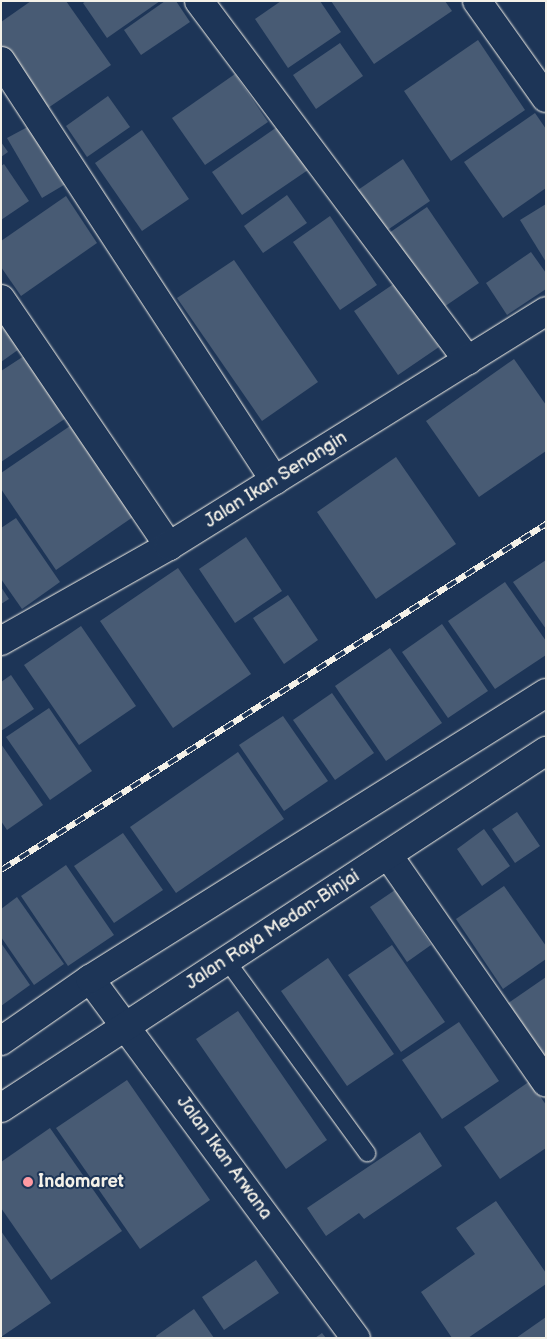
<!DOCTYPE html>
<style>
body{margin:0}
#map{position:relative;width:547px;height:1339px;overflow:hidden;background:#1d3557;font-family:"Balsamiq Sans",sans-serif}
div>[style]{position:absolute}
.building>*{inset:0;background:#485b74}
.roads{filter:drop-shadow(0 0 1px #f4f1e8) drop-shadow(0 0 1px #f4f1e8)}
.lane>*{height:16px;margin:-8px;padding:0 8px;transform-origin:8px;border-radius:8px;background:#1d3557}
.street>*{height:28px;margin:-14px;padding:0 14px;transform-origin:14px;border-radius:14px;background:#1d3557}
.primary>*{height:28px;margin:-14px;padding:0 14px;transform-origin:14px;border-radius:14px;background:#1d3557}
.rail>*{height:5.5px;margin-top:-2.75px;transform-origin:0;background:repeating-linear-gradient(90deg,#1d3557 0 11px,#f4f1e8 0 22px);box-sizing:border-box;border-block:1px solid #f4f1e8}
.dots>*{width:14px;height:14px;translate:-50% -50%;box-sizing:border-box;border:2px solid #1d3557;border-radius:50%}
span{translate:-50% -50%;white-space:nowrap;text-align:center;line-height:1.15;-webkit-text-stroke:4px #1d3557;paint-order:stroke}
.street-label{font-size:18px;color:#f4f1e8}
.poi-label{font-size:18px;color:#f4f1e8;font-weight:700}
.left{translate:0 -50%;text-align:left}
.frame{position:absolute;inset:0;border:2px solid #f4f1e8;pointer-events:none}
</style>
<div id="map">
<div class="building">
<div style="clip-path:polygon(31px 1px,66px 1px,111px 65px,45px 110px,1px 47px,1px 22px)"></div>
<div style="clip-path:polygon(86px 1px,160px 1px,107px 38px,83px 3px)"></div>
<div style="clip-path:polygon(165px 1px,176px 1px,190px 22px,141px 55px,124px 30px)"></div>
<div style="clip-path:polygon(281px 1px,320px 1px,341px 32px,288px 68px,255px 19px)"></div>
<div style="clip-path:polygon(331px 1px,445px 1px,452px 11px,374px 64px)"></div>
<div style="clip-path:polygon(478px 40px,525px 110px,451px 161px,404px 91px)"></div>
<div style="clip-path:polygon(340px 43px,363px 76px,316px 109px,293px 75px)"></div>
<div style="clip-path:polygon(235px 74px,268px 122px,205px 165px,172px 118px)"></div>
<div style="clip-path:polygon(108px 96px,130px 127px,87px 157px,66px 126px)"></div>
<div style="clip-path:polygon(535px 113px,546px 129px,546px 188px,503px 218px,464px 162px)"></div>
<div style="clip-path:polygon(35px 123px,69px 182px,42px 198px,7px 138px)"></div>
<div style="clip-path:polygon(277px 127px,308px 170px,242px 215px,212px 172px)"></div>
<div style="clip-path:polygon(142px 130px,189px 199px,142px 231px,95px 163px)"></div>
<div style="clip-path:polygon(1px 142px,8px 152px,1px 157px)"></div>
<div style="clip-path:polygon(403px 159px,430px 201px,383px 233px,355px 192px)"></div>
<div style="clip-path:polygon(4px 164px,29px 201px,1px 220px,1px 166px)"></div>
<div style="clip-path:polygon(287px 195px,307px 223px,263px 253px,244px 226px)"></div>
<div style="clip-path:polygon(66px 196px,97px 243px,21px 296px,1px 267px,1px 241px)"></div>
<div style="clip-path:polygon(546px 204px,546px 262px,520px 220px)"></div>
<div style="clip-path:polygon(427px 207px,479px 283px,441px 309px,389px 233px)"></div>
<div style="clip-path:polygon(330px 216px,377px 285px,340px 310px,293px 242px)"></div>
<div style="clip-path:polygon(531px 252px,546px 273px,546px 289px,507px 315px,486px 283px)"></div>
<div style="clip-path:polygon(234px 260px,318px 382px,262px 421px,177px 298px)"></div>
<div style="clip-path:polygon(395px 283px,439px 347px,398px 375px,354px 311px)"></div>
<div style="clip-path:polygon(1px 317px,22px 347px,1px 362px)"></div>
<div style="clip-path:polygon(27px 354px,69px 416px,1px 462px,1px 371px)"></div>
<div style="clip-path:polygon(514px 359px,546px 405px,546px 451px,479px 497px,426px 421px)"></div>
<div style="clip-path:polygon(70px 426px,133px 517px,56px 570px,1px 489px,1px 473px)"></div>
<div style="clip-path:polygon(396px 457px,456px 544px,376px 599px,317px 512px)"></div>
<div style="clip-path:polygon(16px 518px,60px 582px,22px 609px,1px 579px,1px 528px)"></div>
<div style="clip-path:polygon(246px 537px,282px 591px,235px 623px,199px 569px)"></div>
<div style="clip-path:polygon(546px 560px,546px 629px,513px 582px)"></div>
<div style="clip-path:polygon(178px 568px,251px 674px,173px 728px,100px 621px)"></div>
<div style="clip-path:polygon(505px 582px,546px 641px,546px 655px,495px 689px,448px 621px)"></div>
<div style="clip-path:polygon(1px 587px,9px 599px,1px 604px)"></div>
<div style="clip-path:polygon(288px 595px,318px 640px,284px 664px,253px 618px)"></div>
<div style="clip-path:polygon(442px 624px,488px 691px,448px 718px,402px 652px)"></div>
<div style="clip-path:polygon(81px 626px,136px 706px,79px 745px,24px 665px)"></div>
<div style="clip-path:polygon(390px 648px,442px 723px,386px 761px,335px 686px)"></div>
<div style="clip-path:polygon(11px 675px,34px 709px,1px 731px,1px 682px)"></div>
<div style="clip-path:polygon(332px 693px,374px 753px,335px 780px,293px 720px)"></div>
<div style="clip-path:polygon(49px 708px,92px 771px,50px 800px,6px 737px)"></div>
<div style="clip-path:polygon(283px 716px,328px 781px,284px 811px,239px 745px)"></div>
<div style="clip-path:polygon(1px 744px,43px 805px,7px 830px,1px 821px)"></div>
<div style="clip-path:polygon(238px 752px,284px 819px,176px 893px,130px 827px)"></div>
<div style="clip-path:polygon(517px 812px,540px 846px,515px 863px,492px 829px)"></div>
<div style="clip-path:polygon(484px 829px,510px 866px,482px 886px,457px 849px)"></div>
<div style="clip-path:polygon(123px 833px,163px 890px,114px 923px,74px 866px)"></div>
<div style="clip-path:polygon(66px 865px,114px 935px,68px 966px,21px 896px)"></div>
<div style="clip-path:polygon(504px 886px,546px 946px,546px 959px,503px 989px,456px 919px)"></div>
<div style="clip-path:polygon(395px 890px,431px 945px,407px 962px,370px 907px)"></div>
<div style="clip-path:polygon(17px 897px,64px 964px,34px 985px,1px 937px,1px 909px)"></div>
<div style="clip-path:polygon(1px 943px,30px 985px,1px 1006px)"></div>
<div style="clip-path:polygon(392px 945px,445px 1022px,401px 1052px,348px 975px)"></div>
<div style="clip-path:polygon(328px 958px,394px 1054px,347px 1086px,281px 991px)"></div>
<div style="clip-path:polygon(546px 977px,546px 1059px,507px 1004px)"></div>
<div style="clip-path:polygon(238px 1011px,327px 1140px,286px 1169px,196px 1039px)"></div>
<div style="clip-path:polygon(459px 1022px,499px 1081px,442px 1119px,402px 1060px)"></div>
<div style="clip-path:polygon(127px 1080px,210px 1200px,140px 1249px,56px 1128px)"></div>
<div style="clip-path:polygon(530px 1081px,546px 1105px,546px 1148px,500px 1179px,464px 1127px)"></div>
<div style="clip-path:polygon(50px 1128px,122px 1231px,51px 1280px,1px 1208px,1px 1162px)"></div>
<div style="clip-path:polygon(420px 1132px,442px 1166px,364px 1219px,359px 1213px,326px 1236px,307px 1208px)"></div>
<div style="clip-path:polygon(496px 1201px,546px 1273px,546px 1284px,468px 1338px,452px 1338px,421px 1292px,475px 1254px,456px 1228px)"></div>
<div style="clip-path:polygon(1px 1231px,51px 1303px,1px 1337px)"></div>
<div style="clip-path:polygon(256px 1260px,279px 1293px,224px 1330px,202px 1297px)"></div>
<div style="clip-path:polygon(194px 1309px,214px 1338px,157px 1338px,156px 1336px)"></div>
<div style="clip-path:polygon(546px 1317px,546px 1338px,516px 1338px)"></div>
<div style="clip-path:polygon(322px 1333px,326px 1338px,315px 1338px)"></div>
</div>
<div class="roads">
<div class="lane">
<div style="left:227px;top:961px;width:238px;rotate:53.9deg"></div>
</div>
<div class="street">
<div style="left:199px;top:1px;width:449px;rotate:53.2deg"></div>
<div style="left:477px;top:1px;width:119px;rotate:54.6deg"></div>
<div style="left:1px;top:61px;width:501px;rotate:56.88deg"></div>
<div style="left:1px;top:299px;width:299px;rotate:55.8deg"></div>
<div style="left:1px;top:641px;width:193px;rotate:-29.5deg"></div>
<div style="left:169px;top:546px;width:444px;rotate:-31.9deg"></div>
<div style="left:388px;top:855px;width:277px;rotate:55.2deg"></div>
<div style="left:90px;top:979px;width:447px;rotate:53.5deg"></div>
</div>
<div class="primary">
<div style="left:1px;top:1041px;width:108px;rotate:-34.9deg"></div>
<div style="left:90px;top:979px;width:538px;rotate:-32.1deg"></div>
<div style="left:1px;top:1108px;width:652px;rotate:-33.23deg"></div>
</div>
</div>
<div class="rail">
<div style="left:1px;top:870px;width:646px;rotate:-32.41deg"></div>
</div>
<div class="dots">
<div style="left:28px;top:1182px;background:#ff9aa2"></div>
</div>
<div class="street-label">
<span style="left:276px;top:480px;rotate:-32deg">Jalan Ikan Senangin</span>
<span style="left:273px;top:930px;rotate:-33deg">Jalan Raya Medan-Binjai</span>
<span style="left:224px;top:1158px;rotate:54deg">Jalan Ikan Arwana</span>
</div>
<div class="poi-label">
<span class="left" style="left:38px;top:1182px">Indomaret</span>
</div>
<div class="frame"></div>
</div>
